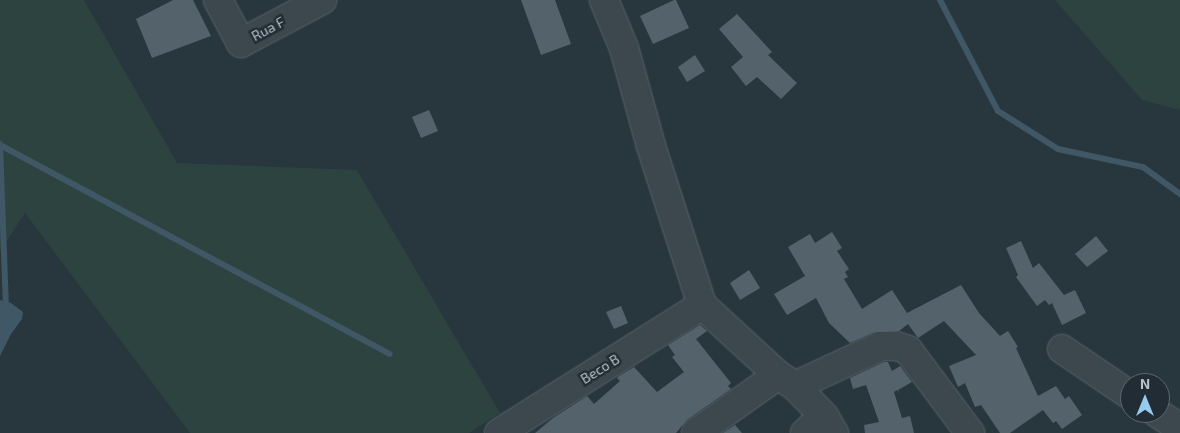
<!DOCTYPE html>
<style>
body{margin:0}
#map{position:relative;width:1180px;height:433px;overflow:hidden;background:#28363e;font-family:"Exo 2",sans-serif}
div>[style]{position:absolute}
.green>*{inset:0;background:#2d433f}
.water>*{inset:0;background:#405765}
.stream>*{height:6px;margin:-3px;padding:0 3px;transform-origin:3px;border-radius:3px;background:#405765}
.building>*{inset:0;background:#54636b}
.roads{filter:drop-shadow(0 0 1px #5a656c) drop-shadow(0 0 1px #5a656c)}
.minor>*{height:28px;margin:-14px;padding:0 14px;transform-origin:14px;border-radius:14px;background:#3c474e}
span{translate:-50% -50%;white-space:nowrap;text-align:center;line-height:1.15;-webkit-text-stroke:5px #212c34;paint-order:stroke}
.street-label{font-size:14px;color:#b8c2c9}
.north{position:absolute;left:1120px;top:373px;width:50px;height:50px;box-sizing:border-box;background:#212c34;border:1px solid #5d6870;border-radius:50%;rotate:0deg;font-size:14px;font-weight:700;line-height:20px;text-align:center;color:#b8c2c9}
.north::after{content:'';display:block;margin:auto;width:18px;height:22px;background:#98caee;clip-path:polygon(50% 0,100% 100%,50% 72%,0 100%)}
</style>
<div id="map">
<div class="green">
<div style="clip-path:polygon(0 0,84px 0,177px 163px,357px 170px,500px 413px,469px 433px,190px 433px,25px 213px,0 251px)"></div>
<div style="clip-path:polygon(1055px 0,1180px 0,1180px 110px,1142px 100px)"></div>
</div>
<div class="water">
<div style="clip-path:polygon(0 300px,11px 303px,23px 312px,22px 319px,11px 334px,0 356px)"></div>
</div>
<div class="stream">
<div style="left:940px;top:0;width:125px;rotate:62.4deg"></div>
<div style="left:998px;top:111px;width:71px;rotate:32.3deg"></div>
<div style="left:1058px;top:149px;width:87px;rotate:12deg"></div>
<div style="left:1143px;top:167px;width:46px;rotate:36.1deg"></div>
<div style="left:0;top:144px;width:164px;rotate:87.9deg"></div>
<div style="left:0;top:145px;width:442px;rotate:28.2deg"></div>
</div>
<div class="building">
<div style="clip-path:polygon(173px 0,193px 0,211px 36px,152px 58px,136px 19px)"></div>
<div style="clip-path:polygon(521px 0,555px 0,571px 44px,541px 55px)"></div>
<div style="clip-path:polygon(674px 0,676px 0,689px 28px,653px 44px,640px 16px)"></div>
<div style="clip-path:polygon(737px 14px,772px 52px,768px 55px,797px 83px,781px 99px,757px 77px,746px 86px,731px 67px,743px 57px,719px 29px)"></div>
<div style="clip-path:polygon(695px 55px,705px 71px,687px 82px,678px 67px)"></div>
<div style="clip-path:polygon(429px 110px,438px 131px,421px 138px,412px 117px)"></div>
<div style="clip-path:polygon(832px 232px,842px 248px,837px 251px,849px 269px,845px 272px,848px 277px,844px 279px,862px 309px,892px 290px,907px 313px,961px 285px,979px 313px,1000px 336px,1008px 331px,1018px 347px,1016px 348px,1038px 396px,1056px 386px,1065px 399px,1069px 396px,1082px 415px,1062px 429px,1056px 421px,1053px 423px,1043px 410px,1010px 433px,1000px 433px,981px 405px,975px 407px,965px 383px,958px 387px,949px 366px,976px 355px,944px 321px,918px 338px,908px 324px,899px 331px,875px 332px,850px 343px,829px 323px,816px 298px,787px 315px,774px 294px,805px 276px,788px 247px,810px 234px,815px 243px)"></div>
<div style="clip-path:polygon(1096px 236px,1108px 251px,1087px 267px,1075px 254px)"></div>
<div style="clip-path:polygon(1021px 241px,1033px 268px,1039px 263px,1064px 295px,1075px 290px,1086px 313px,1062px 325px,1052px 303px,1049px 305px,1045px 300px,1037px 306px,1016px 277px,1018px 275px,1006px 248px)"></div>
<div style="clip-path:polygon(749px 270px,760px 288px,740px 300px,730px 283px)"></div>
<div style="clip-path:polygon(621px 306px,628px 323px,614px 329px,606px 312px)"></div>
<div style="clip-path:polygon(700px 325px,707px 331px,696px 339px,731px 383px,728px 386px,731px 389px,687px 420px,676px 433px,535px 433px,553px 418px,587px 396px,594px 404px,620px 381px,617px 378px,619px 376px,634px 367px,657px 392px,684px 372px,672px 357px,675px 355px,668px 345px)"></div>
<div style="clip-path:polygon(884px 362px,888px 362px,892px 371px,900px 366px,912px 382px,898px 390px,899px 393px,897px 390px,894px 392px,902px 418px,910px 416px,914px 433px,865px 433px,864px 425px,879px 422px,866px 385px,853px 389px,850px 378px)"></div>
<div style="clip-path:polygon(735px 425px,742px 433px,723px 433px)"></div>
</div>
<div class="roads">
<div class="minor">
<div style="left:218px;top:0;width:49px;rotate:61.9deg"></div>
<div style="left:241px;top:43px;width:92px;rotate:-28deg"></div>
<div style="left:604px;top:0;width:52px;rotate:67.4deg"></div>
<div style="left:624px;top:48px;width:102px;rotate:74.6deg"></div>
<div style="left:651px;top:146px;width:167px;rotate:72.2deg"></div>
<div style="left:702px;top:305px;width:103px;rotate:42.6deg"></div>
<div style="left:778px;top:375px;width:20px;rotate:33deg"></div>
<div style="left:795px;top:386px;width:42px;rotate:46deg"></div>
<div style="left:824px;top:416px;width:20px;rotate:60deg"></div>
<div style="left:1062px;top:349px;width:82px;rotate:34.1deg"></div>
<div style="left:795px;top:386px;width:95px;rotate:-24.9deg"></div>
<div style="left:881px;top:346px;width:15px"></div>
<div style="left:896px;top:346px;width:13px;rotate:18deg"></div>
<div style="left:908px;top:350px;width:104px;rotate:53.2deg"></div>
<div style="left:1157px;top:413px;width:27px;rotate:33deg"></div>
<div style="left:499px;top:433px;width:240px;rotate:-32.2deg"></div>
<div style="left:696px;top:433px;width:100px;rotate:-35.3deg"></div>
<div style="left:805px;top:433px;width:25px;rotate:-42deg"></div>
</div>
</div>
<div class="street-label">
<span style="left:268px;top:29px;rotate:-28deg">Rua F</span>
<span style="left:600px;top:369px;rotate:-32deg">Beco B</span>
</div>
<div class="north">N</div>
</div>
